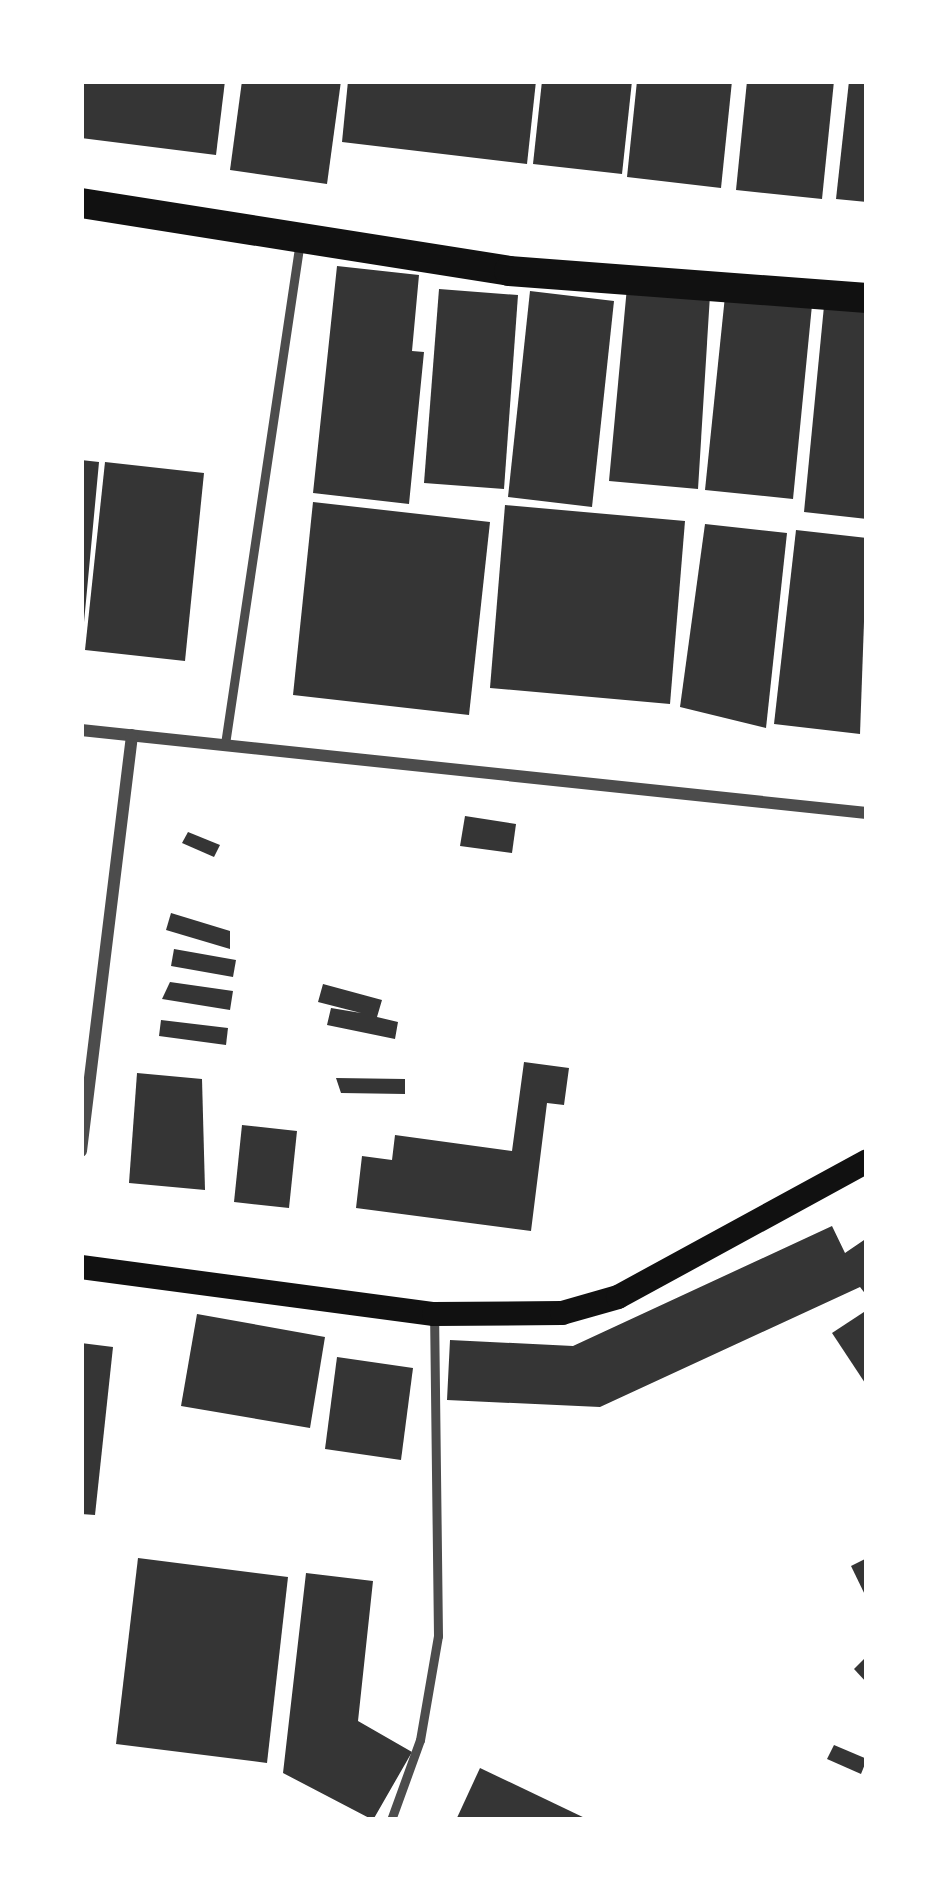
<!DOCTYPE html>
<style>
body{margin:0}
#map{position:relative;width:948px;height:1901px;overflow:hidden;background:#fff;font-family:"Golos Text",sans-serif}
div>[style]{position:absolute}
.building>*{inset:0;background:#353535}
.service>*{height:9px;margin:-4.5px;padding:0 4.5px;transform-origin:4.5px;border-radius:4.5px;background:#4c4c4c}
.minor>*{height:12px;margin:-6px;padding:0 6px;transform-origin:6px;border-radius:6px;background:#4c4c4c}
.secondary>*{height:24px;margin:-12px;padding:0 12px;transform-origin:12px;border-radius:12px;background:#111}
.primary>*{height:30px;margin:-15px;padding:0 15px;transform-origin:15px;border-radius:15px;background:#111}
span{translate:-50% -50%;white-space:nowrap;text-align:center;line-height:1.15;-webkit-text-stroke:12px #fff;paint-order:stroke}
.frame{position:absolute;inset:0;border:84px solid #fff;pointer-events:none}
</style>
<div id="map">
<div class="building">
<div style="clip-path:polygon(81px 81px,225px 81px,216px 155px,81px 138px)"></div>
<div style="clip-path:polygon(242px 81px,341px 81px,327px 184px,230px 170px)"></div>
<div style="clip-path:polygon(348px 81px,536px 81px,527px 164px,342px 142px)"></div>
<div style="clip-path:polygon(542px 81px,632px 81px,622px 174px,533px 164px)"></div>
<div style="clip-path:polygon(637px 81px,732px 81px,721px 188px,627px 177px)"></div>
<div style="clip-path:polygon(747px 81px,834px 81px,822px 199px,736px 190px)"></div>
<div style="clip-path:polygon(849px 81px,867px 81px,867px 202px,836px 199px)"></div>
<div style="clip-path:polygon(337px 266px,419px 275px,412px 351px,424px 352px,409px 504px,313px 493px)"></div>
<div style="clip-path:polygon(627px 287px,710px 295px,698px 489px,609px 481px)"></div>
<div style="clip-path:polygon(439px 289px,518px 295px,504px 489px,424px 483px)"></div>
<div style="clip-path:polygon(530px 291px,614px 301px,592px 507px,508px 497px)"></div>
<div style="clip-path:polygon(725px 296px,812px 305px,793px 499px,705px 490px)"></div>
<div style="clip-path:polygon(824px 306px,867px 311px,867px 519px,804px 512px)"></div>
<div style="clip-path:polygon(81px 460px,99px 462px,84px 622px,81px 621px)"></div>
<div style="clip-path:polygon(105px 462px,204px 473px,185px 661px,85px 650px)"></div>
<div style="clip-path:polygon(313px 502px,490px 522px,469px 715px,293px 695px)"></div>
<div style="clip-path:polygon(505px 505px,685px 521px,670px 704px,490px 688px)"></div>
<div style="clip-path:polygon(705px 524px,787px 533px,766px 728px,680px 707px)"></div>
<div style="clip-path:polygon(796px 530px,867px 538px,860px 734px,774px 724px)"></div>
<div style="clip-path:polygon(465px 816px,516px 824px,512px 853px,460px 846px)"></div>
<div style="clip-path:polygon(188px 832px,220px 845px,214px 857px,182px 843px)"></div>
<div style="clip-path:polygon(171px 913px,230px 931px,230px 949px,166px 930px)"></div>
<div style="clip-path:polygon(174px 949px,236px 960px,233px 977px,171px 966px)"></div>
<div style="clip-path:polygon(170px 982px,233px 991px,230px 1010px,162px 999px)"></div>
<div style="clip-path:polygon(323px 984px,382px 1000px,377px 1017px,398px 1022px,395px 1039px,327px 1025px,331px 1008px,361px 1013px,318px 1002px)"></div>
<div style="clip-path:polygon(161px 1020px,228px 1028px,226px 1045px,159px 1036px)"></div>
<div style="clip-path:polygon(524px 1062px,569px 1068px,564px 1105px,547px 1103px,531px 1231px,356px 1208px,362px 1156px,392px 1160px,395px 1135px,512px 1151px)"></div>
<div style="clip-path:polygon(137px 1073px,202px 1079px,205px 1190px,129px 1183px)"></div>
<div style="clip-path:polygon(336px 1078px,405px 1079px,405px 1094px,341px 1093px)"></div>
<div style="clip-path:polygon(242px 1125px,297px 1131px,289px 1208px,234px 1202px)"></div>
<div style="clip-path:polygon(832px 1226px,845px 1253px,867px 1238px,867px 1296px,860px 1287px,600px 1407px,447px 1400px,450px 1340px,573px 1346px)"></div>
<div style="clip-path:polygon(867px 1310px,867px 1386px,832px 1333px)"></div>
<div style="clip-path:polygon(197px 1314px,325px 1337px,310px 1428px,181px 1406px)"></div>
<div style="clip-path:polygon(81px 1343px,113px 1347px,95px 1515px,81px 1514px)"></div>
<div style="clip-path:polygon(337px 1357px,413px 1368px,401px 1460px,325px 1449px)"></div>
<div style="clip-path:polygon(138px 1558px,288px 1577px,267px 1763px,116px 1744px)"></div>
<div style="clip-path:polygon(867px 1558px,867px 1599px,851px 1566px)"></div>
<div style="clip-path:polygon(306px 1573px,373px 1581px,358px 1721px,412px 1752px,373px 1820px,283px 1773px)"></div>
<div style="clip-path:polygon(867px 1656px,867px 1683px,854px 1669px)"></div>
<div style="clip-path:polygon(834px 1745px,867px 1759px,861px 1774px,827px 1759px)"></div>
<div style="clip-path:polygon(480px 1768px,589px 1820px,456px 1820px)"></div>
</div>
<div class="service">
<div style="left:225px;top:744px;width:509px;rotate:-81.52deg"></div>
<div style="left:391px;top:1820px;width:85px;rotate:-70.1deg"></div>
<div style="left:420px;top:1740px;width:106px;rotate:-80.2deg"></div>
<div style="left:438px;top:1636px;width:317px;rotate:-90.7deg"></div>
</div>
<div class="minor">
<div style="left:81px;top:730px;width:790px;rotate:6.03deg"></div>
<div style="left:81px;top:1151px;width:419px;rotate:-83deg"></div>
</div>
<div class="secondary">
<div style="left:81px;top:1267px;width:356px;rotate:7.6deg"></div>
<div style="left:434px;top:1314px;width:128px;rotate:-0.4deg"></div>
<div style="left:562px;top:1313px;width:58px;rotate:-15.9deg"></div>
<div style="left:618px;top:1297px;width:284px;rotate:-28.6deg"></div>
</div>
<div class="primary">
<div style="left:81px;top:203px;width:433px;rotate:9deg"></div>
<div style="left:509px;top:271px;width:359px;rotate:4.3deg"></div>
</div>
<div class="frame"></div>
</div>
